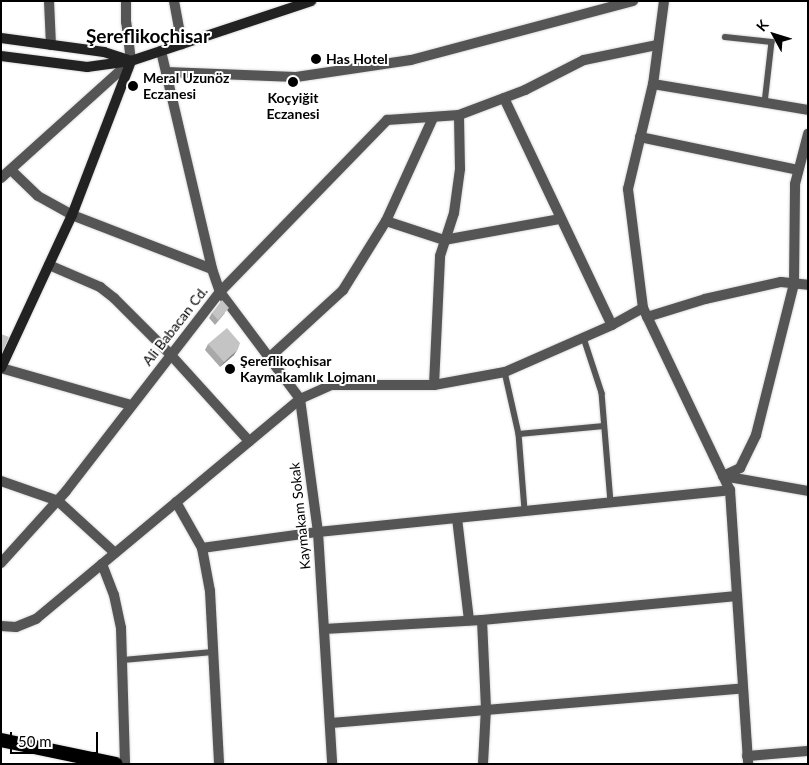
<!DOCTYPE html>
<meta charset="utf-8">
<style>
body{margin:0}
#map{position:relative;width:809px;height:765px;overflow:hidden;background:#fff;font-family:Lato,sans-serif}
div>[style]{position:absolute}
.roads{filter:drop-shadow(0 0 1px #dbdbdb) drop-shadow(0 0 1px #dbdbdb)}
.service>*{height:5.5px;margin:-2.75px;padding:0 2.75px;transform-origin:2.75px;border-radius:2.75px;background:#555}
.minor>*{height:10px;margin:-5px;padding:0 5px;transform-origin:5px;border-radius:5px;background:#555}
.tertiary>*{height:10px;margin:-5px;padding:0 5px;transform-origin:5px;border-radius:5px;background:#555}
.secondary>*{height:10px;margin:-5px;padding:0 5px;transform-origin:5px;border-radius:5px;background:#222}
.trunk>*{height:14px;margin:-7px;padding:0 7px;transform-origin:7px;border-radius:7px;background:#000}
.wall>*{inset:0;background:#a9a9a9}
.shaded-wall>*{inset:0;background:#898989}
.building>*{inset:0;background:#c4c4c4}
.dots>*{width:14px;height:14px;translate:-50% -50%;box-sizing:border-box;border:2px solid #fff;border-radius:50%}
span{translate:-50% -50%;white-space:nowrap;text-align:center;line-height:1.15;-webkit-text-stroke:4px #fff;paint-order:stroke}
.poi-label{font-size:14px;color:#000;font-weight:700}
.left{translate:0 -50%;text-align:left}
.street-label{font-size:14px;color:#000}
.district-label{font-size:19px;color:#000;font-weight:700}
.frame{position:absolute;inset:0;border:2px solid #000;pointer-events:none}
.north{position:absolute;left:749px;top:10px;width:50px;height:50px;-webkit-text-stroke:4px #fff;paint-order:stroke;rotate:309deg;font-size:14px;font-weight:700;line-height:20px;text-align:center;color:#000}
.north::after{content:'';display:block;margin:auto;width:18px;height:22px;background:#000;clip-path:polygon(50% 0,100% 100%,50% 72%,0 100%)}
.scale{position:absolute;left:10px;top:732px;width:88px;height:22px;box-sizing:border-box;border:2px solid #000;border-top:0;padding-left:6px;font-size:15px;line-height:18px;white-space:nowrap;color:#000;-webkit-text-stroke:4px #fff;paint-order:stroke}
</style>
<div id="map">
<div class="roads">
<div class="service">
<div style="left:725px;top:37px;width:47px;rotate:6.1deg"></div>
<div style="left:772px;top:42px;width:61px;rotate:96.5deg"></div>
<div style="left:584px;top:338px;width:58px;rotate:71.9deg"></div>
<div style="left:602px;top:393px;width:109px;rotate:85.3deg"></div>
<div style="left:505px;top:372px;width:64px;rotate:77.3deg"></div>
<div style="left:519px;top:434px;width:77px;rotate:85.5deg"></div>
<div style="left:519px;top:434px;width:85px;rotate:-5.4deg"></div>
<div style="left:123px;top:660px;width:90px;rotate:-5.1deg"></div>
</div>
<div class="minor">
<div style="left:49px;top:1px;width:44px;rotate:87.4deg"></div>
<div style="left:174px;top:1px;width:44px;rotate:79.5deg"></div>
<div style="left:161px;top:51px;width:224px;rotate:76.8deg"></div>
<div style="left:166px;top:72px;width:130px;rotate:2.2deg"></div>
<div style="left:296px;top:77px;width:116px;rotate:-8.4deg"></div>
<div style="left:411px;top:60px;width:230px;rotate:-14.9deg"></div>
<div style="left:653px;top:84px;width:157px;rotate:9.5deg"></div>
<div style="left:504px;top:98px;width:251px;rotate:64.6deg"></div>
<div style="left:640px;top:137px;width:161px;rotate:11.8deg"></div>
<div style="left:11px;top:170px;width:37px;rotate:44deg"></div>
<div style="left:38px;top:196px;width:39px;rotate:29deg"></div>
<div style="left:72px;top:215px;width:150px;rotate:21.1deg"></div>
<div style="left:212px;top:269px;width:24px;rotate:71deg"></div>
<div style="left:220px;top:292px;width:134px;rotate:53.2deg"></div>
<div style="left:300px;top:399px;width:134px;rotate:82.3deg"></div>
<div style="left:318px;top:532px;width:232px;rotate:86.5deg"></div>
<div style="left:1px;top:178px;width:175px;rotate:-42deg"></div>
<div style="left:131px;top:61px;width:39px;rotate:-97deg"></div>
<div style="left:126px;top:22px;width:21px;rotate:-90deg"></div>
<div style="left:386px;top:221px;width:61px;rotate:18.1deg"></div>
<div style="left:444px;top:240px;width:117px;rotate:-10.3deg"></div>
<div style="left:49px;top:265px;width:56px;rotate:23.3deg"></div>
<div style="left:100px;top:287px;width:18px;rotate:38deg"></div>
<div style="left:114px;top:298px;width:79px;rotate:45deg"></div>
<div style="left:170px;top:354px;width:118px;rotate:47.8deg"></div>
<div style="left:647px;top:317px;width:61px;rotate:-17.2deg"></div>
<div style="left:705px;top:299px;width:78px;rotate:-12.6deg"></div>
<div style="left:781px;top:282px;width:27px;rotate:6deg"></div>
<div style="left:270px;top:357px;width:99px;rotate:-42.5deg"></div>
<div style="left:343px;top:290px;width:81px;rotate:-58.1deg"></div>
<div style="left:386px;top:221px;width:113px;rotate:-65.5deg"></div>
<div style="left:1px;top:368px;width:135px;rotate:15.9deg"></div>
<div style="left:434px;top:385px;width:129px;rotate:-87.3deg"></div>
<div style="left:440px;top:256px;width:45px;rotate:-72deg"></div>
<div style="left:454px;top:213px;width:44px;rotate:-82.2deg"></div>
<div style="left:460px;top:169px;width:54px;rotate:-91.1deg"></div>
<div style="left:723px;top:476px;width:19px;rotate:-25deg"></div>
<div style="left:740px;top:468px;width:37px;rotate:-64deg"></div>
<div style="left:756px;top:435px;width:156px;rotate:-75.9deg"></div>
<div style="left:794px;top:284px;width:100px;rotate:-89.4deg"></div>
<div style="left:795px;top:184px;width:52px;rotate:-75.4deg"></div>
<div style="left:723px;top:476px;width:86px;rotate:10deg"></div>
<div style="left:1px;top:481px;width:60px;rotate:19.3deg"></div>
<div style="left:58px;top:501px;width:77px;rotate:42.4deg"></div>
<div style="left:176px;top:502px;width:53px;rotate:60.5deg"></div>
<div style="left:202px;top:548px;width:44px;rotate:79.5deg"></div>
<div style="left:210px;top:591px;width:173px;rotate:87deg"></div>
<div style="left:457px;top:518px;width:103px;rotate:83.3deg"></div>
<div style="left:202px;top:548px;width:117px;rotate:-7.9deg"></div>
<div style="left:318px;top:532px;width:414px;rotate:-5.8deg"></div>
<div style="left:102px;top:564px;width:33px;rotate:69deg"></div>
<div style="left:114px;top:595px;width:34px;rotate:78deg"></div>
<div style="left:121px;top:628px;width:136px;rotate:88.3deg"></div>
<div style="left:482px;top:620px;width:88px;rotate:87.4deg"></div>
<div style="left:486px;top:708px;width:56px;rotate:93.1deg"></div>
<div style="left:1px;top:626px;width:15px;rotate:4deg"></div>
<div style="left:16px;top:627px;width:22px;rotate:-22deg"></div>
<div style="left:36px;top:619px;width:344px;rotate:-39.8deg"></div>
<div style="left:300px;top:399px;width:35px;rotate:-24deg"></div>
<div style="left:332px;top:385px;width:102px"></div>
<div style="left:434px;top:385px;width:72px;rotate:-10.4deg"></div>
<div style="left:505px;top:372px;width:117px;rotate:-23.7deg"></div>
<div style="left:612px;top:325px;width:35px;rotate:-29deg"></div>
<div style="left:324px;top:629px;width:158px;rotate:-3.3deg"></div>
<div style="left:482px;top:620px;width:256px;rotate:-5.4deg"></div>
<div style="left:330px;top:723px;width:414px;rotate:-4.8deg"></div>
<div style="left:747px;top:756px;width:61px;rotate:-4.7deg"></div>
</div>
<div class="tertiary">
<div style="left:664px;top:1px;width:84px;rotate:97.5deg"></div>
<div style="left:653px;top:84px;width:108px;rotate:103.4deg"></div>
<div style="left:628px;top:189px;width:120px;rotate:82.8deg"></div>
<div style="left:643px;top:308px;width:202px;rotate:64.5deg"></div>
<div style="left:730px;top:490px;width:275px;rotate:86.2deg"></div>
<div style="left:1px;top:563px;width:97px;rotate:-47.9deg"></div>
<div style="left:66px;top:491px;width:252px;rotate:-52.3deg"></div>
<div style="left:220px;top:292px;width:240px;rotate:-45.8deg"></div>
<div style="left:387px;top:120px;width:72px;rotate:-4deg"></div>
<div style="left:459px;top:115px;width:71px;rotate:-20.7deg"></div>
<div style="left:525px;top:90px;width:66px;rotate:-27deg"></div>
<div style="left:584px;top:60px;width:75px;rotate:-11.6deg"></div>
</div>
<div class="secondary">
<div style="left:1px;top:38px;width:104px;rotate:7.7deg"></div>
<div style="left:104px;top:52px;width:25px;rotate:18deg"></div>
<div style="left:1px;top:56px;width:87px;rotate:7.3deg"></div>
<div style="left:87px;top:67px;width:44px;rotate:-7.8deg"></div>
<div style="left:131px;top:61px;width:190px;rotate:-18.4deg"></div>
<div style="left:1px;top:368px;width:169px;rotate:-65.1deg"></div>
<div style="left:72px;top:215px;width:165px;rotate:-69deg"></div>
</div>
<div class="trunk">
<div style="left:1px;top:740px;width:117px;rotate:11.8deg"></div>
</div>
</div>
<div class="wall">
<div style="clip-path:polygon(212px 313px,225px 313px,215px 325px,209px 318px)"></div>
<div style="clip-path:polygon(208px 344px,234px 355px,220px 367px,205px 350px)"></div>
</div>
<div class="shaded-wall">
<div style="clip-path:polygon(238px 349px,234px 355px,220px 367px,224px 362px)"></div>
</div>
<div class="building">
<div style="clip-path:polygon(222px 300px,229px 308px,218px 320px,212px 313px)"></div>
<div style="clip-path:polygon(227px 328px,240px 343px,238px 349px,224px 362px,208px 344px)"></div>
<div style="clip-path:polygon(1px 334px,9px 337px,1px 355px)"></div>
</div>
<div class="dots">
<div style="left:316px;top:59px;background:#000"></div>
<div style="left:293px;top:82px;background:#000"></div>
<div style="left:133px;top:86px;background:#000"></div>
<div style="left:230px;top:369px;background:#000"></div>
</div>
<div class="poi-label">
<span class="left" style="left:326px;top:59px">Has Hotel</span>
<span class="left" style="left:143px;top:86px">Meral Uzunöz<br>Eczanesi</span>
<span style="left:293px;top:106px">Koçyiğit<br>Eczanesi</span>
<span class="left" style="left:240px;top:369px">Şereflikoçhisar<br>Kaymakamlık Lojmanı</span>
</div>
<div class="street-label">
<span style="left:175px;top:326px;rotate:-52deg">Ali Babacan Cd.</span>
<span style="left:300px;top:516px;rotate:-96deg">Kaymakam Sokak</span>
</div>
<div class="district-label">
<span style="left:148px;top:36px">Şereflikoçhisar</span>
</div>
<div class="frame"></div>
<div class="north">K</div>
<div class="scale">50 m</div>
</div>
